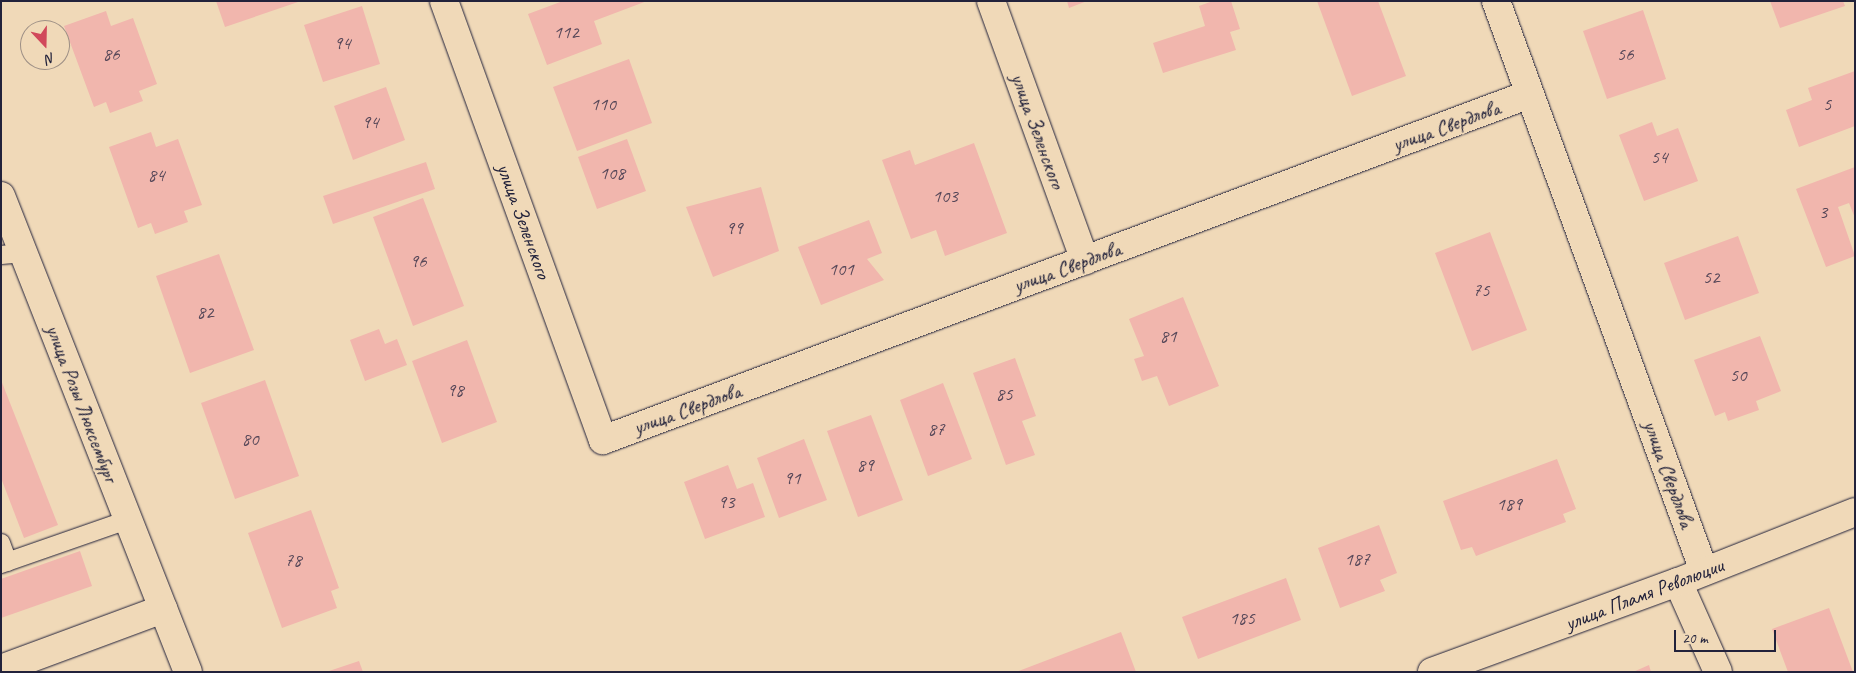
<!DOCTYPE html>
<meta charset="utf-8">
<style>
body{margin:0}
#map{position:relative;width:1856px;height:673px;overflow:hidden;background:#f0d9b8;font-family:Caveat,sans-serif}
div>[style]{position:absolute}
.building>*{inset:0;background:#f1b6ad}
.roads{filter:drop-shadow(0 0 1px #22223b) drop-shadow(0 0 1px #22223b)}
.service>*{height:18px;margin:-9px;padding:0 9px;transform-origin:9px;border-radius:9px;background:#f0d9b8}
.minor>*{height:28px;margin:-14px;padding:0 14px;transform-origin:14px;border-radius:14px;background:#f0d9b8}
.tertiary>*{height:28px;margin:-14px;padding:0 14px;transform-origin:14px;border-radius:14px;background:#f0d9b8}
span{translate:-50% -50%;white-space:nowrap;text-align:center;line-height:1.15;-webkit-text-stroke:4px #f0d9b8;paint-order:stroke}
.number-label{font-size:19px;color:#564758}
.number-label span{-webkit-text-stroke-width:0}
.street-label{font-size:21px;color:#22223b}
.frame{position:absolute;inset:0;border:2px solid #22223b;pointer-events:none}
.north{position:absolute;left:20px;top:20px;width:50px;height:50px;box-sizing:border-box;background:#f0d9b8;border:1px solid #9e9086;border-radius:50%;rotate:159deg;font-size:14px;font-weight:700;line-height:20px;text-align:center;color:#22223b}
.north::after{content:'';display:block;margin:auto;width:18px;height:22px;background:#d1495b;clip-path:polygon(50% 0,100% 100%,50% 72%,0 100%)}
.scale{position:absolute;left:1674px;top:630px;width:102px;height:22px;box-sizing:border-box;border:2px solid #22223b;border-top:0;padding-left:6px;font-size:15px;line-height:18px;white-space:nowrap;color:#22223b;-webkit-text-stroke:4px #f0d9b8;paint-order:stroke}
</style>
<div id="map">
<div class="building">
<div style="clip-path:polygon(216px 1px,297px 1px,298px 2px,225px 27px)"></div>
<div style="clip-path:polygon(563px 1px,647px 1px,594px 21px,602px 44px,547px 65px,528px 14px)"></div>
<div style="clip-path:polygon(1067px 1px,1087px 1px,1069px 8px)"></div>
<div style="clip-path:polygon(1213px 1px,1231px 1px,1240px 29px,1230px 32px,1236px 50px,1163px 73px,1153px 43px,1205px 26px,1199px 6px)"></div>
<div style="clip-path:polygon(1317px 1px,1378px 1px,1406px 76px,1352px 96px)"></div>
<div style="clip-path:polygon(1770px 1px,1843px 1px,1845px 6px,1780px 28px)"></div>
<div style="clip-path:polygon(362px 6px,380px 64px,323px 82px,304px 25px)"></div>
<div style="clip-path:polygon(1643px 10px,1666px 79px,1607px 99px,1583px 31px)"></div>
<div style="clip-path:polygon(106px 11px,111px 26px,133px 18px,157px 84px,139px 91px,143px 101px,110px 113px,106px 102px,94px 107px,64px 26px)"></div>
<div style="clip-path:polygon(629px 59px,652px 123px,577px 151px,553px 87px)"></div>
<div style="clip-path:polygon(1855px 71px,1855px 126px,1799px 147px,1786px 110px,1812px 100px,1808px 88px)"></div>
<div style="clip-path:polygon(386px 87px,405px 140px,353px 160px,334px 106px)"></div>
<div style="clip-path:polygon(1652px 122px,1657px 136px,1678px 128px,1698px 181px,1644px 201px,1619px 135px)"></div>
<div style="clip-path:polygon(151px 132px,156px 147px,178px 139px,202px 205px,184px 211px,188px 222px,155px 234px,151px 223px,138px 228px,109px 147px)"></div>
<div style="clip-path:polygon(627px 139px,646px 191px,597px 209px,578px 157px)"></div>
<div style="clip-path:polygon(974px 143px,1007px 233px,945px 256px,936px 230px,911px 239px,882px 160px,910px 150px,915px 165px)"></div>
<div style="clip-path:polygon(426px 162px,435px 189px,333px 224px,323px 196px)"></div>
<div style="clip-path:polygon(1855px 167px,1855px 218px,1849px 203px,1838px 207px,1855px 256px,1826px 267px,1796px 189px)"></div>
<div style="clip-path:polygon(761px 187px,779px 251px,713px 277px,686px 207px)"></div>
<div style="clip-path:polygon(423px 198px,464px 306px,413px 326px,373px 217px)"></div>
<div style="clip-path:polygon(869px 220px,882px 253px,867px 259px,884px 280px,821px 305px,798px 247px)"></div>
<div style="clip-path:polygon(1490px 232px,1527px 330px,1472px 351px,1435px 253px)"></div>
<div style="clip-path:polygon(1738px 236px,1759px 293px,1685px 320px,1664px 263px)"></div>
<div style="clip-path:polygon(219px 254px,254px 350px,190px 373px,156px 276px)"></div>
<div style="clip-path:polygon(1183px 297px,1219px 386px,1169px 406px,1157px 376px,1142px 381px,1134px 359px,1144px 356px,1129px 319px)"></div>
<div style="clip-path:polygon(379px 329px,385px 344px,397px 339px,407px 365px,365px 381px,350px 340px)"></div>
<div style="clip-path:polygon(1760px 336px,1781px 391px,1756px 401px,1759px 410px,1728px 421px,1725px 412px,1715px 416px,1694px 360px)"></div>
<div style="clip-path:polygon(467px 340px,497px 422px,442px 443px,412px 361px)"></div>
<div style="clip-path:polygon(1015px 358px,1036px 416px,1022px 421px,1035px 455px,1006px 465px,973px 373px)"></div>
<div style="clip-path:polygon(1px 380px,58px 525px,24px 538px,1px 478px)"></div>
<div style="clip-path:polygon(265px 380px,299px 476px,235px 499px,201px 403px)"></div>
<div style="clip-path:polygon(943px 383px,972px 459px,928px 476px,900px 400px)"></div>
<div style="clip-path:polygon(871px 415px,903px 500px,858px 517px,827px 431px)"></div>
<div style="clip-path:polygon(804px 439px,827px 500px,779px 518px,757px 458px)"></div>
<div style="clip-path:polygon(1557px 459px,1576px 509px,1563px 514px,1566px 522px,1476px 556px,1472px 547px,1461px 550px,1443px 501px)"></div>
<div style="clip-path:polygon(728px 465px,737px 489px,753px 483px,765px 517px,705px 539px,684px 482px)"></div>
<div style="clip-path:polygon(311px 510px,339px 588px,331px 591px,337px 608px,282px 628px,248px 533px)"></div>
<div style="clip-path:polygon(1379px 525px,1397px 573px,1380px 580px,1385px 591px,1340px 608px,1318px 548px)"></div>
<div style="clip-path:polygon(80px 551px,92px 586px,1px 618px,1px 579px)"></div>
<div style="clip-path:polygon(1286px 578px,1301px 620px,1198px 659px,1182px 617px)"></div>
<div style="clip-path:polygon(1829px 608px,1853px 672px,1788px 672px,1772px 629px)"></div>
<div style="clip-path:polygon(1121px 632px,1136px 672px,1016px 672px)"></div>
<div style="clip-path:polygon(359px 661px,363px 672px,330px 672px,329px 671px)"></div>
<div style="clip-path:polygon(1649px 665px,1651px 672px,1633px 672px)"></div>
</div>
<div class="roads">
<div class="service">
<div style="left:1px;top:255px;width:22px;rotate:-5deg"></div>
<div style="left:1px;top:543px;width:20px;rotate:70deg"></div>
<div style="left:1px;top:564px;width:133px;rotate:-19.2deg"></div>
</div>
<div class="minor">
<div style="left:444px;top:1px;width:467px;rotate:70.1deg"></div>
<div style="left:603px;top:440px;width:989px;rotate:-20.47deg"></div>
<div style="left:991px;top:1px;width:276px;rotate:70.1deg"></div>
<div style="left:1496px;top:1px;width:607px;rotate:69.95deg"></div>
<div style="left:1px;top:196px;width:511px;rotate:68.55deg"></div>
<div style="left:1678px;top:582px;width:98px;rotate:66deg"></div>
<div style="left:1px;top:669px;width:173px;rotate:-20.3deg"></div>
</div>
<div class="tertiary">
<div style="left:1432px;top:672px;width:262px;rotate:-20.1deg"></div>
<div style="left:1678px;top:582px;width:190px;rotate:-21.6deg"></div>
</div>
</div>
<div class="number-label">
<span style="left:566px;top:33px">112</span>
<span style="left:342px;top:44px">94</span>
<span style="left:111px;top:55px">86</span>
<span style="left:1625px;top:55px">56</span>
<span style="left:603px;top:105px">110</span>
<span style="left:1827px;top:105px">5</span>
<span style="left:370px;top:123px">94</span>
<span style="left:1659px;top:158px">54</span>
<span style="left:612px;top:174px">108</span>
<span style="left:156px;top:176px">84</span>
<span style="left:945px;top:197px">103</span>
<span style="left:1823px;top:213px">3</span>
<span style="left:734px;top:229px">99</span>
<span style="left:418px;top:262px">96</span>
<span style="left:841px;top:270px">101</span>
<span style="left:1711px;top:278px">52</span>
<span style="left:1481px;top:291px">75</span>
<span style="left:205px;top:313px">82</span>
<span style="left:1168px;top:337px">81</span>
<span style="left:1738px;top:376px">50</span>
<span style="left:455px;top:391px">98</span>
<span style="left:1004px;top:395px">85</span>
<span style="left:936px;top:430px">87</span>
<span style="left:250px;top:440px">80</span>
<span style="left:865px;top:466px">89</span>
<span style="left:792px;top:479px">91</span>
<span style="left:726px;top:503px">93</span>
<span style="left:1509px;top:505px">189</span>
<span style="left:1357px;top:560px">187</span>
<span style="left:293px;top:561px">78</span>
<span style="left:1242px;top:619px">185</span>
</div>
<div class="street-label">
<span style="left:1446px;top:126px;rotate:-20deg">улица Свердлова</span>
<span style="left:1038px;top:131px;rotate:70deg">улица Зеленского</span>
<span style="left:524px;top:221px;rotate:70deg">улица Зеленского</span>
<span style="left:1067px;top:267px;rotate:-20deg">улица Свердлова</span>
<span style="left:82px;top:403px;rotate:69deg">улица Розы Люксембург</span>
<span style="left:687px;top:409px;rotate:-20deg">улица Свердлова</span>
<span style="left:1669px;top:474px;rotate:70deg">улица Свердлова</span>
<span style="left:1644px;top:594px;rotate:-21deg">улица Пламя Революции</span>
</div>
<div class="frame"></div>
<div class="north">N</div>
<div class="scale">20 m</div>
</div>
